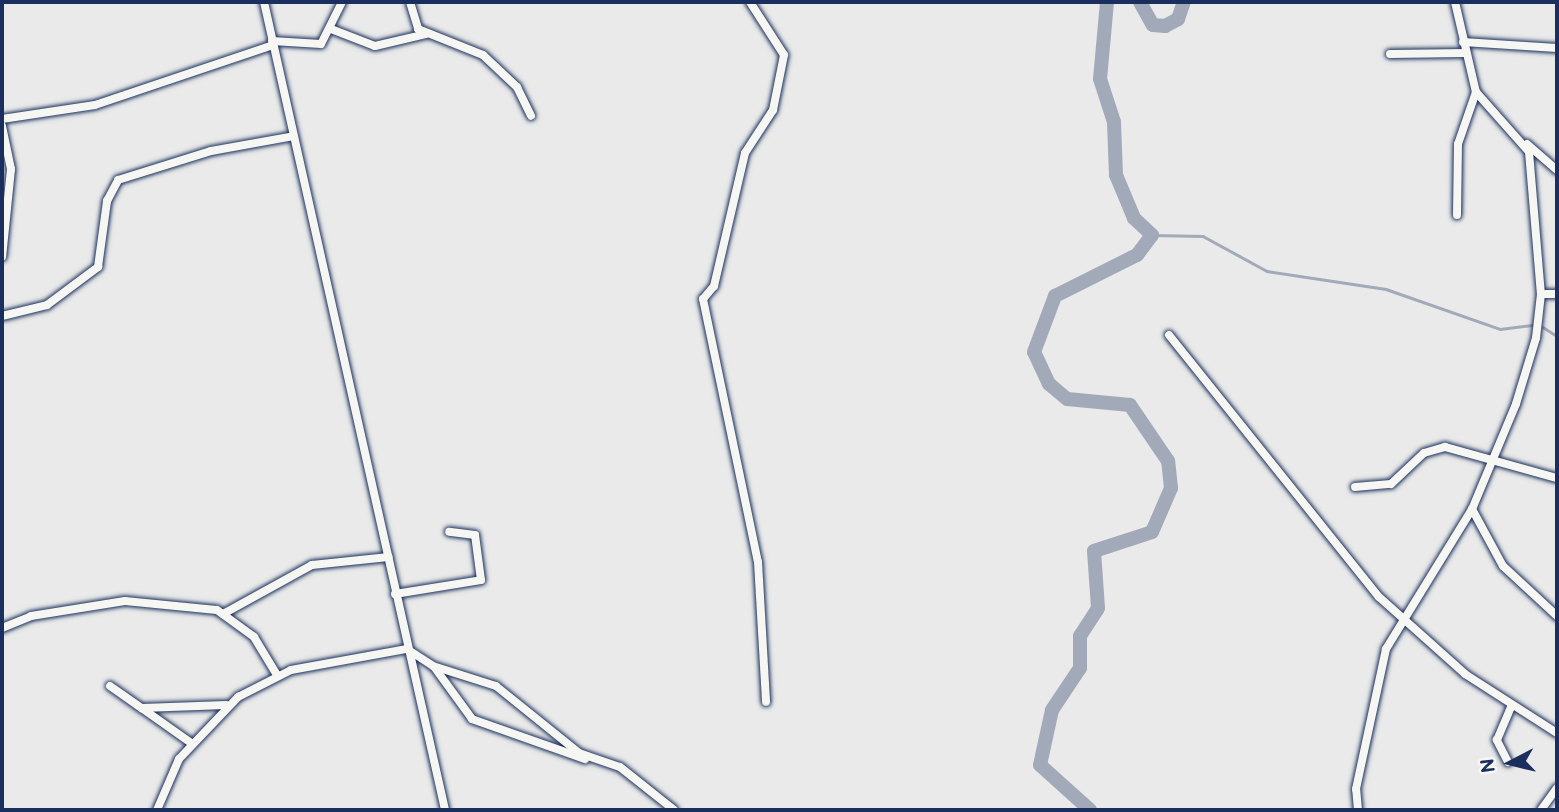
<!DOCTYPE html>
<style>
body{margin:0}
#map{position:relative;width:1559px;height:812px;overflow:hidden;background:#e9eae9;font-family:"Balsamiq Sans",sans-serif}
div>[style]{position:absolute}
.stream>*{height:2.5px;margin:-1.25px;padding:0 1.25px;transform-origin:1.25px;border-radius:1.25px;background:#a2aaba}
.river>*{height:14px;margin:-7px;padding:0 7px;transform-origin:7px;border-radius:7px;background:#a2aaba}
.roads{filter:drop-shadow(0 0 2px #1b2f5e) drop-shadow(0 0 2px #1b2f5e)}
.minor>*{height:8px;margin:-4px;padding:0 4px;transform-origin:4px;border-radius:4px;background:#f6f6f2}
span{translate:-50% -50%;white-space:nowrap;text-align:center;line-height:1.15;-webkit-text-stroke:5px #f6f6f2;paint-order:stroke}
.frame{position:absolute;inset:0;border:4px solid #1b2f5e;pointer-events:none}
.north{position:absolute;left:1475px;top:728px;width:70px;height:70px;-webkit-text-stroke:5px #f6f6f2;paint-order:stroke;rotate:263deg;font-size:19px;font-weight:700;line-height:28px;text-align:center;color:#1b2f5e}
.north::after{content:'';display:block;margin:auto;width:24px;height:32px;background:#1b2f5e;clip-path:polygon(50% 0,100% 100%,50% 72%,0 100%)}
</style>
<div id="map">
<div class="stream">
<div style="left:1152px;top:235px;width:51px;rotate:1.1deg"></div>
<div style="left:1203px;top:236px;width:73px;rotate:28.7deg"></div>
<div style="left:1267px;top:271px;width:120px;rotate:8.6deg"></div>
<div style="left:1386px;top:289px;width:121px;rotate:19.3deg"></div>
<div style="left:1500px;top:329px;width:35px;rotate:-7deg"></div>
<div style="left:1543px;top:327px;width:17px;rotate:33deg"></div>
</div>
<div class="river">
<div style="left:1140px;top:2px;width:26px;rotate:61deg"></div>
<div style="left:1153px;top:25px;width:12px;rotate:5deg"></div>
<div style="left:1165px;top:26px;width:15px;rotate:-28deg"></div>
<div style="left:1178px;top:19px;width:18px;rotate:-71deg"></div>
<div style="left:1090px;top:810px;width:67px;rotate:-138deg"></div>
<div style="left:1040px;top:765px;width:56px;rotate:-77.7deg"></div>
<div style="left:1052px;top:710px;width:50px;rotate:-56.3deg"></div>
<div style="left:1080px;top:668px;width:32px;rotate:-90deg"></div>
<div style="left:1080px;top:636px;width:33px;rotate:-57deg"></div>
<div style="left:1098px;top:608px;width:57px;rotate:-94deg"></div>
<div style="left:1094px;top:551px;width:61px;rotate:-18.1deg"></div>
<div style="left:1152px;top:532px;width:48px;rotate:-66.6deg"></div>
<div style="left:1171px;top:488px;width:27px;rotate:-96deg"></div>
<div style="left:1168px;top:461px;width:68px;rotate:-124.2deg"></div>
<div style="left:1130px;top:405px;width:63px;rotate:-174.6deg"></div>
<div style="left:1067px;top:399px;width:23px;rotate:-140deg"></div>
<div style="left:1049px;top:384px;width:35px;rotate:-115deg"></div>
<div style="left:1034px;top:352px;width:60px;rotate:-69.4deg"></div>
<div style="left:1055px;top:296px;width:92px;rotate:-26.6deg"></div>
<div style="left:1137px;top:255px;width:25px;rotate:-53deg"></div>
<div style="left:1152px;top:235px;width:25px;rotate:-137deg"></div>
<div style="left:1134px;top:218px;width:47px;rotate:-112.7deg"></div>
<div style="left:1116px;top:175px;width:53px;rotate:-92.2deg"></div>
<div style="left:1114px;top:122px;width:45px;rotate:-108deg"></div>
<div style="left:1100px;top:79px;width:77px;rotate:-84.8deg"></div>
</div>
<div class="roads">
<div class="minor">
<div style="left:264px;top:2px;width:828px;rotate:77.37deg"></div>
<div style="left:410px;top:2px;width:28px;rotate:73deg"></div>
<div style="left:418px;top:29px;width:70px;rotate:21.8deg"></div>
<div style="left:483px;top:55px;width:47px;rotate:43.3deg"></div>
<div style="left:517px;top:87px;width:32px;rotate:64deg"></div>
<div style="left:750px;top:2px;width:63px;rotate:57.3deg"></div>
<div style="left:784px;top:55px;width:56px;rotate:101.3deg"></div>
<div style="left:773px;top:110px;width:51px;rotate:123.1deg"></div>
<div style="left:745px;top:153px;width:137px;rotate:103.1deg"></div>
<div style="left:714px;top:286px;width:17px;rotate:130deg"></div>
<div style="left:703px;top:299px;width:269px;rotate:78.2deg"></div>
<div style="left:758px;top:562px;width:140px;rotate:86.7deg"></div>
<div style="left:1455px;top:2px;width:92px;rotate:76.9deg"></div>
<div style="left:1476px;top:92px;width:80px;rotate:48.5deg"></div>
<div style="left:1529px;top:152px;width:143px;rotate:85.2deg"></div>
<div style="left:1541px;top:294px;width:44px;rotate:96.5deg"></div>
<div style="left:1536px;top:338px;width:69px;rotate:106.9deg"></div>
<div style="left:1516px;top:404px;width:114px;rotate:112.7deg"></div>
<div style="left:1472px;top:509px;width:65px;rotate:61.5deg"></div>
<div style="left:1503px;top:566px;width:74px;rotate:42.8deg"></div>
<div style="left:331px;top:29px;width:47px;rotate:21.1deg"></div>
<div style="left:375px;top:46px;width:52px;rotate:-13.2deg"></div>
<div style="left:272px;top:41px;width:49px;rotate:3.5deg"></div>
<div style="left:321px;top:44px;width:47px;rotate:-63.4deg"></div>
<div style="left:1463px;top:42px;width:94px;rotate:3.7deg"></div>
<div style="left:1390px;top:54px;width:75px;rotate:-0.8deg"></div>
<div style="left:2px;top:119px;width:94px;rotate:-8.6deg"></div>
<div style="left:95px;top:105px;width:188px;rotate:-18.6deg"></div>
<div style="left:2px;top:126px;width:44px;rotate:78.2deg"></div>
<div style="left:11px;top:169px;width:88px;rotate:95.8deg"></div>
<div style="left:1527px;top:144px;width:40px;rotate:41deg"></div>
<div style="left:1457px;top:215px;width:71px;rotate:-89.2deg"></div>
<div style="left:1458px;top:144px;width:55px;rotate:-70.9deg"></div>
<div style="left:1541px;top:294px;width:16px"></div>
<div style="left:2px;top:316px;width:46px;rotate:-13.7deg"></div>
<div style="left:47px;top:305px;width:64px;rotate:-36.7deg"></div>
<div style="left:98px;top:267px;width:67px;rotate:-82.2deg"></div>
<div style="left:107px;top:201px;width:24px;rotate:-62deg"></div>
<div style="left:118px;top:180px;width:97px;rotate:-17.3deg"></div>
<div style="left:211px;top:151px;width:84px;rotate:-10.2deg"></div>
<div style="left:1169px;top:335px;width:336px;rotate:51.3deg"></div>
<div style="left:1379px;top:597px;width:115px;rotate:41.8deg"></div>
<div style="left:1465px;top:674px;width:109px;rotate:32.7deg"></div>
<div style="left:1355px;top:487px;width:36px;rotate:-5deg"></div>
<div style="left:1391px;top:484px;width:45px;rotate:-43.2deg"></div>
<div style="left:1424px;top:453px;width:22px;rotate:-16deg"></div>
<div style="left:1445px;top:447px;width:116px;rotate:15.5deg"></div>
<div style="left:395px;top:594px;width:87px;rotate:-9.2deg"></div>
<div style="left:481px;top:580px;width:45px;rotate:-97.6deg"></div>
<div style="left:475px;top:535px;width:26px;rotate:-173deg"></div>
<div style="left:223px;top:614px;width:102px;rotate:-28.8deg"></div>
<div style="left:312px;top:565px;width:77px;rotate:-5.9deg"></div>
<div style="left:2px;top:628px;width:31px;rotate:-22deg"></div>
<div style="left:31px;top:616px;width:95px;rotate:-9.1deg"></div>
<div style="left:125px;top:601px;width:92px;rotate:5.6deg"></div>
<div style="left:217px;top:610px;width:46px;rotate:36.1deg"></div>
<div style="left:254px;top:637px;width:44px;rotate:58.8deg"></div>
<div style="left:435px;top:668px;width:63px;rotate:54deg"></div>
<div style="left:472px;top:719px;width:120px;rotate:19.5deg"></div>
<div style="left:110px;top:686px;width:39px;rotate:35deg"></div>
<div style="left:142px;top:708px;width:84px;rotate:-2deg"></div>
<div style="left:143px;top:709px;width:59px;rotate:35.3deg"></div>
<div style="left:1508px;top:762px;width:25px;rotate:-117deg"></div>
<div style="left:1497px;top:740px;width:38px;rotate:-67deg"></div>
<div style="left:157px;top:810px;width:56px;rotate:-66.7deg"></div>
<div style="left:179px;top:759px;width:86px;rotate:-46.4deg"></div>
<div style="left:238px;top:697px;width:59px;rotate:-27deg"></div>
<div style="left:291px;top:670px;width:118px;rotate:-10.3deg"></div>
<div style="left:407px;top:649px;width:31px;rotate:33deg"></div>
<div style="left:433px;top:666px;width:66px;rotate:17.6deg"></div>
<div style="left:496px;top:686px;width:107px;rotate:38.9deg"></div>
<div style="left:579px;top:753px;width:43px;rotate:18.9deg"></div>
<div style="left:620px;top:767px;width:69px;rotate:38.5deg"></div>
<div style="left:1358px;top:810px;width:21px;rotate:-95deg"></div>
<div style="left:1356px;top:789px;width:143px;rotate:-77.9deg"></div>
<div style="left:1386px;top:649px;width:164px;rotate:-58.4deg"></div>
<div style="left:1541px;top:810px;width:27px;rotate:-54deg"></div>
</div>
</div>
<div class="frame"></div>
<div class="north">N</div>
</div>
